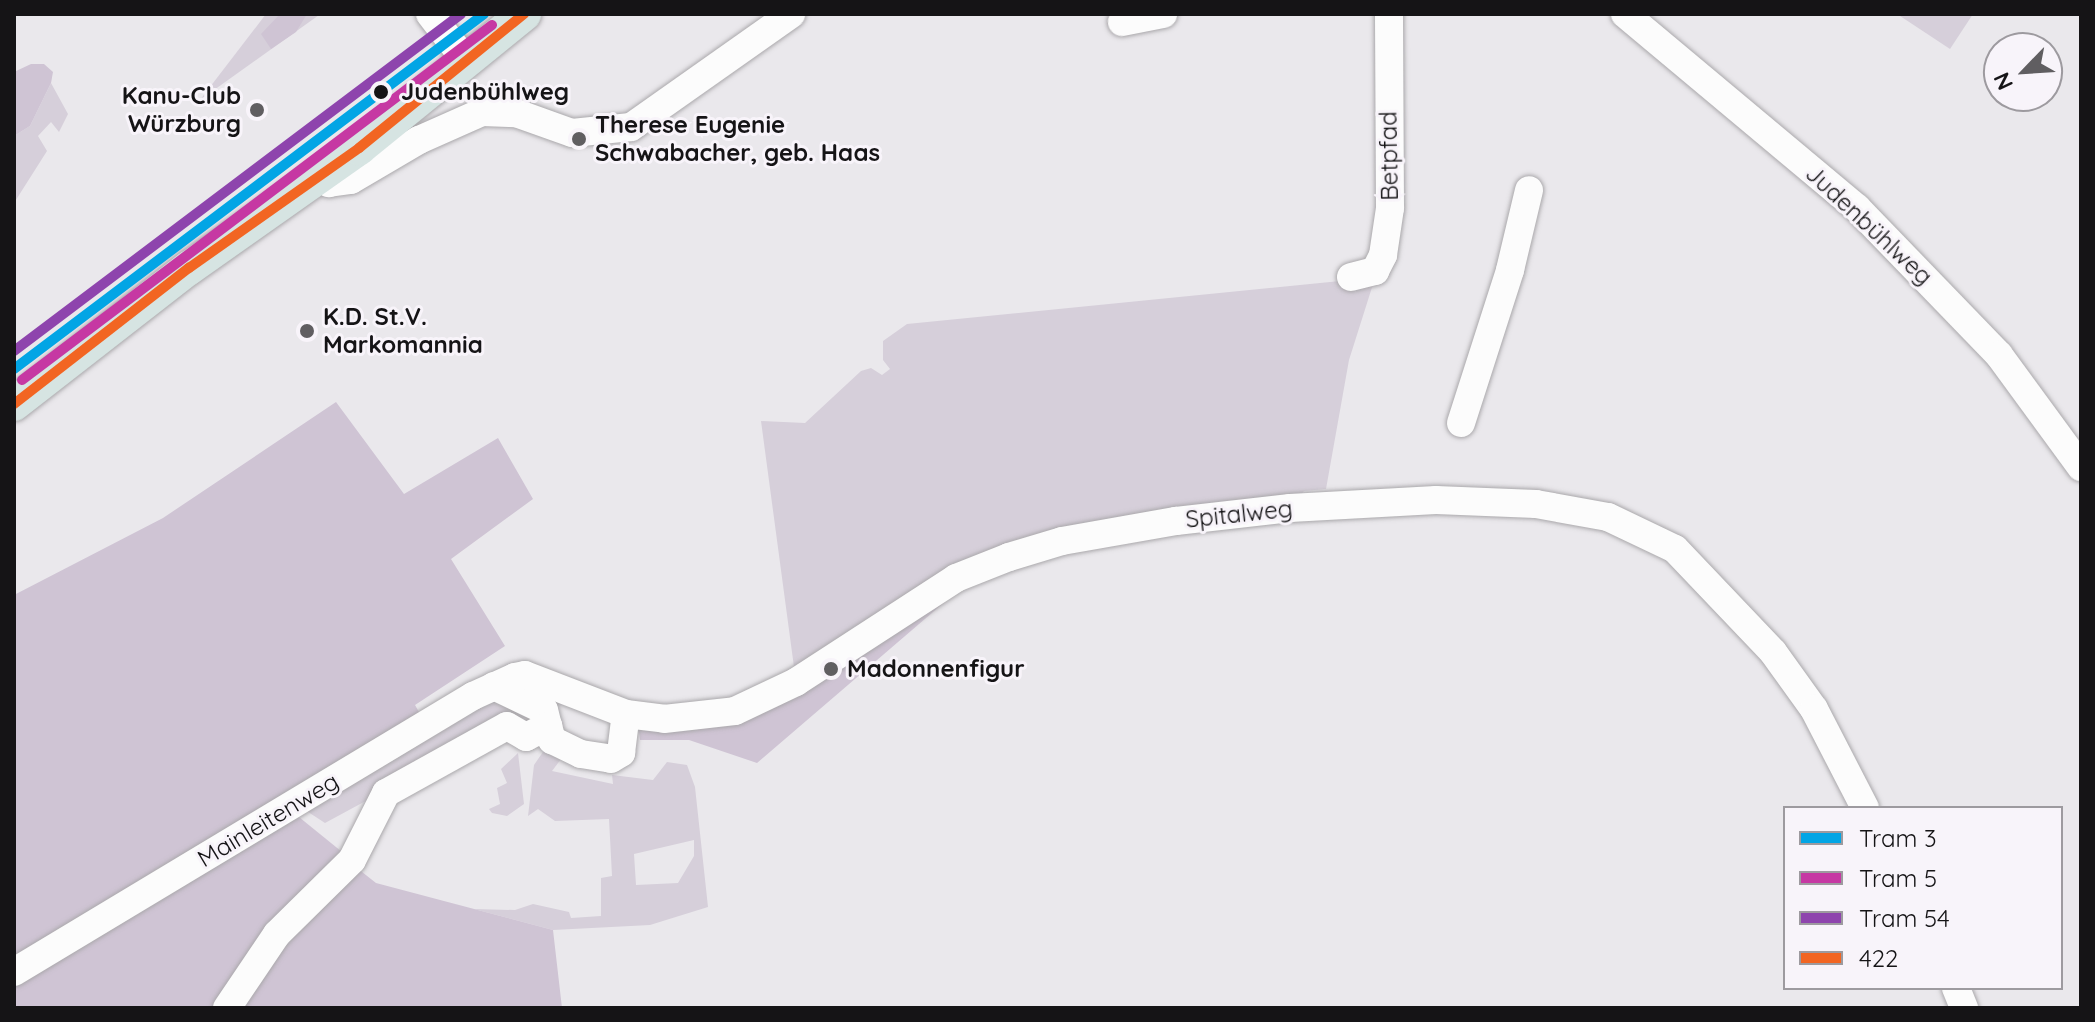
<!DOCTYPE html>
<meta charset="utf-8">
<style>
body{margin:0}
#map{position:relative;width:2095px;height:1022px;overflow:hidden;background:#eae8ec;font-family:Quicksand,sans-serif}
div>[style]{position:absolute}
.green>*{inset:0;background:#d6cfda}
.forest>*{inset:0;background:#cfc4d4}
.roads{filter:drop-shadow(0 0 2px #aaa8ab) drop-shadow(0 0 2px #aaa8ab)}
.minor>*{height:28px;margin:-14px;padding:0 14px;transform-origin:14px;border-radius:14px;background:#fcfcfc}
.major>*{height:34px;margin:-17px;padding:0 17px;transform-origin:17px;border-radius:17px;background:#d6e4e2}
.bus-1>*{height:10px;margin:-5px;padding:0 5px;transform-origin:5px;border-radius:5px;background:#f26522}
.tram-1>*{height:10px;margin:-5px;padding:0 5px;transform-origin:5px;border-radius:5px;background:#02a5e5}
.tram-2>*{height:10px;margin:-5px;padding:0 5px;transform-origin:5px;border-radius:5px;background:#c638a3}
.tram-3>*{height:10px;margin:-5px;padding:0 5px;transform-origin:5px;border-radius:5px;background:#8e44ad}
.dots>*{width:22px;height:22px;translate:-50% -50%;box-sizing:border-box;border:4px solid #f8f4fa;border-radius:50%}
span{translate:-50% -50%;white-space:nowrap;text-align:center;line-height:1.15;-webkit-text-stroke:6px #f8f4fa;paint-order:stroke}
.stop-label{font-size:24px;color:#151416;font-weight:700}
.left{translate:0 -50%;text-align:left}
.poi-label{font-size:24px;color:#151416;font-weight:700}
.right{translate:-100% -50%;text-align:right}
.street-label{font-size:24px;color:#151416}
.frame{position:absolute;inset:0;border:16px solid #151416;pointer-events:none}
.legend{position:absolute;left:1783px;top:806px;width:280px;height:184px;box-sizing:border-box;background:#f8f4fa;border:2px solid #9d9a9f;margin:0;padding:10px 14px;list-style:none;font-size:24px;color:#151416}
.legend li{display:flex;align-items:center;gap:16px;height:40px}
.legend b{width:40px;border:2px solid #9d9a9f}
.north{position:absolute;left:1983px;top:32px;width:80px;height:80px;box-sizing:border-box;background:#f8f4fa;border:2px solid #9d9a9f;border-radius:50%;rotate:245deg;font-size:22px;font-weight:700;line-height:32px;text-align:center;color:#151416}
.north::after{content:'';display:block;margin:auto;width:28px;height:36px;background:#605e61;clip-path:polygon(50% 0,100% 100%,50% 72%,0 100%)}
</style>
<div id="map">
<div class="green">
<div style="clip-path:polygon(266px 14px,319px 15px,200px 100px)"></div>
<div style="clip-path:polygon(1897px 14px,1973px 14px,1950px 49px)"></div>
<div style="clip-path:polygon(51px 83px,68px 114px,59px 132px,51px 122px,38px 136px,47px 151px,14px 203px,14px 136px,30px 126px)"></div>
<div style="clip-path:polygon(1350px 280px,1356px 293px,1353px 280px,1374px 281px,1349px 360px,1326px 489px,1304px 491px,1290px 508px,1009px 557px,796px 682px,761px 421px,805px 423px,861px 371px,871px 368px,882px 375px,890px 369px,883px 360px,883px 341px,907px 324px)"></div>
<div style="clip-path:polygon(491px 694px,531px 718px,519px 718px,325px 823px,299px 806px)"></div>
<div style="clip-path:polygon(evenodd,545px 749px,561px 759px,552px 771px,613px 784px,612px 775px,653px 780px,667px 762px,687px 765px,695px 787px,708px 907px,650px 925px,553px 930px,474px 909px,515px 910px,533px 904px,569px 912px,571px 918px,601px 916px,601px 878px,612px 876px,609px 819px,555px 821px,538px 809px,528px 816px,534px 765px,545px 749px,694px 840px,694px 856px,678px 883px,636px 885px,634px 854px,694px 840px)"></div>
<div style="clip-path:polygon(518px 753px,524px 804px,507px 816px,492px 813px,489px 809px,500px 804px,497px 788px,507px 783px,501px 769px)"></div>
</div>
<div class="forest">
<div style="clip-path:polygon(280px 14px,307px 14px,296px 32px,271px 49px,261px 34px)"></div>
<div style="clip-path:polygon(31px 64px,44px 64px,53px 72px,51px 83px,30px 126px,14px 136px,14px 72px)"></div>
<div style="clip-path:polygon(336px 402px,404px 494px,498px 438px,533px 499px,451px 559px,505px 646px,415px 705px,423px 719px,14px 963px,14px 595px,163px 518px)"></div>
<div style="clip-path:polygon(954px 594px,757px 763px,689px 740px,640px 740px,638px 722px,712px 714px)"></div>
<div style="clip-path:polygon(294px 813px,352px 860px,227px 1008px,14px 1008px,14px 980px)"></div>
<div style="clip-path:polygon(357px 868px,376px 883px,553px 930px,562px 1008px,237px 1008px,283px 943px)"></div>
</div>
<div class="roads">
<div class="minor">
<div style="left:430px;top:14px;width:59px;rotate:52.5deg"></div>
<div style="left:1625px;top:14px;width:302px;rotate:39.9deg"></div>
<div style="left:1857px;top:208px;width:204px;rotate:46deg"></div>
<div style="left:1999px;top:355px;width:139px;rotate:53.8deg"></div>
<div style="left:1122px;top:22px;width:42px;rotate:-11deg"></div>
<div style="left:322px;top:175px;width:11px;rotate:49deg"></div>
<div style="left:329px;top:183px;width:22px;rotate:-8deg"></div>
<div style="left:351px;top:180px;width:79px;rotate:-30.5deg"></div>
<div style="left:419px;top:140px;width:69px;rotate:-24deg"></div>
<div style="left:482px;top:112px;width:34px;rotate:2deg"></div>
<div style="left:516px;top:113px;width:59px;rotate:19.7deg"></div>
<div style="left:572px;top:133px;width:59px;rotate:-5.8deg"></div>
<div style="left:631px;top:127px;width:196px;rotate:-35.2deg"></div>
<div style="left:1351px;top:277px;width:25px;rotate:-14deg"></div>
<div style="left:1375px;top:271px;width:18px;rotate:-63deg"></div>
<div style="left:1383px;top:255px;width:48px;rotate:-81.5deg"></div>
<div style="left:1390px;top:208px;width:194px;rotate:-90.3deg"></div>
<div style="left:1461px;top:423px;width:161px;rotate:-72.2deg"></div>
<div style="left:1510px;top:270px;width:82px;rotate:-76.6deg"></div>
<div style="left:494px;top:686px;width:55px;rotate:25.6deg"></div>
<div style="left:544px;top:710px;width:16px;rotate:76deg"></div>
<div style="left:14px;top:972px;width:536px;rotate:-31.02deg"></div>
<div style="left:473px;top:696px;width:46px;rotate:-24.3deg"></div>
<div style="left:515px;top:677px;width:10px;rotate:-11deg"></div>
<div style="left:525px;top:675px;width:108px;rotate:21.1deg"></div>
<div style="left:626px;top:714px;width:38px;rotate:7deg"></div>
<div style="left:664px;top:719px;width:71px;rotate:-6.4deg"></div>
<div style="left:735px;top:711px;width:68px;rotate:-25.4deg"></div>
<div style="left:796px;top:682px;width:191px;rotate:-33deg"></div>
<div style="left:956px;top:578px;width:57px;rotate:-21.6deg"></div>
<div style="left:1009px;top:557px;width:55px;rotate:-16.8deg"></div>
<div style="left:1062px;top:541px;width:116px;rotate:-10deg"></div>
<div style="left:1176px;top:521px;width:115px;rotate:-6.5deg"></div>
<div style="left:1290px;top:508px;width:146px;rotate:-3.1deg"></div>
<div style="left:1436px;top:500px;width:100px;rotate:2.3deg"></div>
<div style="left:1536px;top:504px;width:73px;rotate:10.2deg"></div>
<div style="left:1608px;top:517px;width:74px;rotate:25.5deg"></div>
<div style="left:1675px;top:549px;width:142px;rotate:46.4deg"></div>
<div style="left:1773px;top:652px;width:70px;rotate:54.3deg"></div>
<div style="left:1814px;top:709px;width:111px;rotate:62.7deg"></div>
<div style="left:1956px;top:988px;width:22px;rotate:68deg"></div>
<div style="left:227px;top:1008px;width:89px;rotate:-56deg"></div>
<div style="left:277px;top:934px;width:105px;rotate:-44.6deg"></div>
<div style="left:352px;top:860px;width:75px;rotate:-63.1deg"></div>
<div style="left:386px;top:793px;width:138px;rotate:-29deg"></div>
<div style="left:507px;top:726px;width:22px;rotate:30deg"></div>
<div style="left:526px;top:737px;width:25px;rotate:-27deg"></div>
<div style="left:548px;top:726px;width:15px;rotate:74deg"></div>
<div style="left:552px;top:740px;width:32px;rotate:26deg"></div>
<div style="left:581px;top:754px;width:30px;rotate:9deg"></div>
<div style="left:611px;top:759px;width:12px;rotate:-31deg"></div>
<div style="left:621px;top:753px;width:39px;rotate:-83deg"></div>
</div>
<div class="major">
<div style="left:14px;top:404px;width:222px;rotate:-37.9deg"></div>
<div style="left:189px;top:268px;width:208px;rotate:-35.2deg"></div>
<div style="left:359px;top:148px;width:213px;rotate:-39.1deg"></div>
</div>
</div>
<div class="bus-1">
<div style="left:14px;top:404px;width:222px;rotate:-37.9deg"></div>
<div style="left:189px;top:268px;width:208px;rotate:-35.2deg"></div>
<div style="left:359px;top:148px;width:213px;rotate:-39.1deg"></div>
</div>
<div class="tram-1">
<div style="left:14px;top:369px;width:589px;rotate:-37.06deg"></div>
</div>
<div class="tram-2">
<div style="left:22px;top:380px;width:589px;rotate:-37.06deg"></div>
</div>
<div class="tram-3">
<div style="left:14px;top:351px;width:560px;rotate:-37.01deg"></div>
</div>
<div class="dots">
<div style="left:381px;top:92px;background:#151416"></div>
<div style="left:257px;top:110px;background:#605e61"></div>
<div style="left:579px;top:139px;background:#605e61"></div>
<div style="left:307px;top:331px;background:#605e61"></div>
<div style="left:831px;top:669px;background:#605e61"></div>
</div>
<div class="stop-label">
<span class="left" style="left:401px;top:92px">Judenbühlweg</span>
</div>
<div class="poi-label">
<span class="right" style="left:241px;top:110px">Kanu-Club<br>Würzburg</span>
<span class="left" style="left:595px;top:139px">Therese Eugenie<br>Schwabacher, geb. Haas</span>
<span class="left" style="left:323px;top:331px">K.D. St.V.<br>Markomannia</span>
<span class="left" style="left:847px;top:669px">Madonnenfigur</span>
</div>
<div class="street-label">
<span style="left:1389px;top:156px;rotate:-91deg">Betpfad</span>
<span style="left:1869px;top:225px;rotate:43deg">Judenbühlweg</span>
<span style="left:1239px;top:514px;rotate:-6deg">Spitalweg</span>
<span style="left:268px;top:820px;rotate:-31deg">Mainleitenweg</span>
</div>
<div class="frame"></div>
<ul class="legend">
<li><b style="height:10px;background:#02a5e5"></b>Tram 3</li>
<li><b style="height:10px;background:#c638a3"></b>Tram 5</li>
<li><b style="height:10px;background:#8e44ad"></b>Tram 54</li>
<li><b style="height:10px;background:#f26522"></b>422</li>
</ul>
<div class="north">N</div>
</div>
